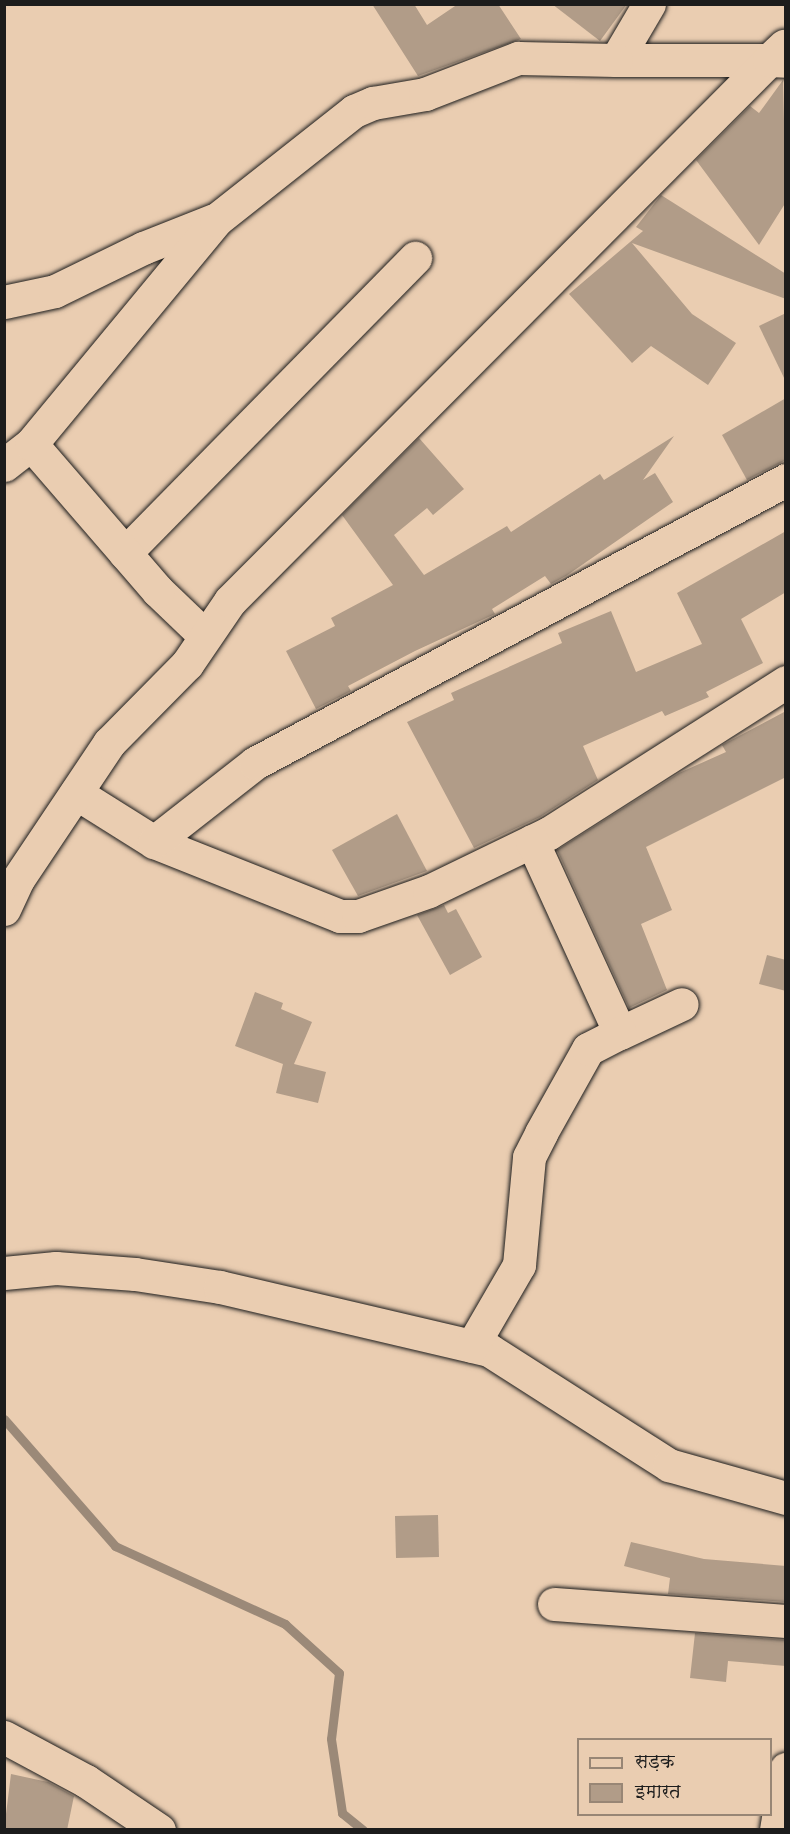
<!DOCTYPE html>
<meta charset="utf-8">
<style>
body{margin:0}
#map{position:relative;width:790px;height:1834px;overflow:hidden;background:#eacdb1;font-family:Dekko,"Playpen Sans Deva",sans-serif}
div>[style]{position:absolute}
.stream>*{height:9px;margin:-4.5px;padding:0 4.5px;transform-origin:4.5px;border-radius:4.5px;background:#9b8978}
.building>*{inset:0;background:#b19c88}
.roads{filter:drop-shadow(0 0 2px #1c1c1c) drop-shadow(0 0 2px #1c1c1c)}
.street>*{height:33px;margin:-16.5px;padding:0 16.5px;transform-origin:16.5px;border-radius:16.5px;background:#eacdb1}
.secondary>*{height:33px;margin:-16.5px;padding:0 16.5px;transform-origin:16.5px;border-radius:16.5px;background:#eacdb1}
span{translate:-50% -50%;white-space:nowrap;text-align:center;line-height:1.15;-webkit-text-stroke:4.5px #eacdb1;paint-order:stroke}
.frame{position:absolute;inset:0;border:6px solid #1c1c1c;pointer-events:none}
.legend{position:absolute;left:577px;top:1738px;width:195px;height:78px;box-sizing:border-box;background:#eacdb1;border:2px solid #988675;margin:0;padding:8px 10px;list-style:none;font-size:18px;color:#1c1c1c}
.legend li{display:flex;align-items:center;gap:12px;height:30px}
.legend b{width:30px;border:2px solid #988675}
</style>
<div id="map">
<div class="stream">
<div style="left:4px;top:1419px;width:169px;rotate:48.8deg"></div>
<div style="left:115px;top:1546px;width:187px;rotate:24.6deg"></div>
<div style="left:285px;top:1624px;width:73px;rotate:42.2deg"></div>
<div style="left:339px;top:1673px;width:66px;rotate:96.9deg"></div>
<div style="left:331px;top:1739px;width:75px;rotate:81.5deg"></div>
<div style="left:342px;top:1813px;width:27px;rotate:39deg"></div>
</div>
<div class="building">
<div style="clip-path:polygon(372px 4px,414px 4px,427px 25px,458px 4px,498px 4px,521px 39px,418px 76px)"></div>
<div style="clip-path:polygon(552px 4px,627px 4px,600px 41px)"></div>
<div style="clip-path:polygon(783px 80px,786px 202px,759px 245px,696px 160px,750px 106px,759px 113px)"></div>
<div style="clip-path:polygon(661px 195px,786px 274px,786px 299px,632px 243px,692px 314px,736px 343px,708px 385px,651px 346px,632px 363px,569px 294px,643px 231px,636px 227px)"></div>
<div style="clip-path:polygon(786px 313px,786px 382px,759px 326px)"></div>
<div style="clip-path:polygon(786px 398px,786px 460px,747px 480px,722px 435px)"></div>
<div style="clip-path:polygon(674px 436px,643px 480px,655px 473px,673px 502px,566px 576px,551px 584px,545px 576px,492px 609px,495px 614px,415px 651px,348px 686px,351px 691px,316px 709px,286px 651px,335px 626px,331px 618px,393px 585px,342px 515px,419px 438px,464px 489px,433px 515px,427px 508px,394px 535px,424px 575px,507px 526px,511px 532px,600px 474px,604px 480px)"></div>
<div style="clip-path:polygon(786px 531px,786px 592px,741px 619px,763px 663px,706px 692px,709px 697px,665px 716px,662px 711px,583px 746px,598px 780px,540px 817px,474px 848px,407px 722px,454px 700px,451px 693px,562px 643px,558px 633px,611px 611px,636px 672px,702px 644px,677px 593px)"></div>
<div style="clip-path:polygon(786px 711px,786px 777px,646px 847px,672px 910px,641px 924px,667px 990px,629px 1008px,557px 850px,679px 773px,726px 752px,722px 745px)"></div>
<div style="clip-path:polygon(397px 814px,427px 871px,358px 896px,332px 850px)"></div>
<div style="clip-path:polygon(444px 905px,448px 913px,456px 909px,482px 957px,450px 975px,417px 915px)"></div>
<div style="clip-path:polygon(767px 955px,786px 960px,786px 991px,759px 984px)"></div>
<div style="clip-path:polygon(255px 992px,283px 1003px,281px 1009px,312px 1022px,294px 1064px,326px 1072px,318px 1103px,276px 1093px,283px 1064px,235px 1046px)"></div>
<div style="clip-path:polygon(438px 1515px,439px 1557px,396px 1558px,395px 1516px)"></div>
<div style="clip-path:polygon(631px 1542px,704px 1559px,786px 1566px,786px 1602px,668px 1594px,670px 1578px,624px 1566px)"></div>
<div style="clip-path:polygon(695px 1633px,786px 1640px,786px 1666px,728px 1661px,726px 1682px,690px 1678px)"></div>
<div style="clip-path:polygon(11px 1774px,48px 1782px,74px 1796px,67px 1830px,4px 1830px)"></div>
</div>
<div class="roads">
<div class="street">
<div style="left:649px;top:4px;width:65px;rotate:120.5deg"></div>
<div style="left:616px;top:60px;width:153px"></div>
<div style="left:769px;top:60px;width:21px;rotate:-43deg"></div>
<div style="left:4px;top:302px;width:52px;rotate:-12.2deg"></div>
<div style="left:55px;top:291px;width:98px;rotate:-26deg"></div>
<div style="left:143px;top:248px;width:76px;rotate:-21.5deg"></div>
<div style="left:4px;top:465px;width:34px;rotate:-38deg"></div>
<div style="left:125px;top:553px;width:414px;rotate:-45.5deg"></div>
<div style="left:205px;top:636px;width:65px;rotate:-136.2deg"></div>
<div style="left:158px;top:591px;width:194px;rotate:-130.8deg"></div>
<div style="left:31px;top:444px;width:291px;rotate:-50.4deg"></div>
<div style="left:216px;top:220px;width:176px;rotate:-38.3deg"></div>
<div style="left:354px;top:111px;width:21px;rotate:-23deg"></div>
<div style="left:373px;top:103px;width:53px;rotate:-9.8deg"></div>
<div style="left:425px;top:94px;width:100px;rotate:-21.2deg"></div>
<div style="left:518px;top:58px;width:98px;rotate:1.2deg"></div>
<div style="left:76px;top:793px;width:92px;rotate:32.1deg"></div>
<div style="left:154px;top:842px;width:200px;rotate:21.7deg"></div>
<div style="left:340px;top:916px;width:18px"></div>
<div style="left:358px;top:916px;width:75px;rotate:-19.4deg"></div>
<div style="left:429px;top:891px;width:133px;rotate:-25.8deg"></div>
<div style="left:549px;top:833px;width:281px;rotate:-32.5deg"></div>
<div style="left:532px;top:841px;width:211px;rotate:65.4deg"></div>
<div style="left:620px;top:1033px;width:68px;rotate:-25.1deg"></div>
<div style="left:154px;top:842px;width:128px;rotate:-38deg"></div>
<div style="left:255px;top:763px;width:602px;rotate:-28.06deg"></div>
<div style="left:4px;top:1273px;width:52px;rotate:-5.5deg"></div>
<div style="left:56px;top:1268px;width:79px;rotate:4.3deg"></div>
<div style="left:135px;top:1274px;width:86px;rotate:8.7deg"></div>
<div style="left:220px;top:1287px;width:276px;rotate:13.2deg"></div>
<div style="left:489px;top:1350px;width:214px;rotate:32.6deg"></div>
<div style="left:669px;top:1465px;width:122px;rotate:15.8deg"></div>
<div style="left:472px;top:1346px;width:94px;rotate:-59.9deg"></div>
<div style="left:519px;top:1265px;width:108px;rotate:-84.7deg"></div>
<div style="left:529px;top:1157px;width:27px;rotate:-63deg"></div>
<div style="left:541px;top:1133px;width:96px;rotate:-60.8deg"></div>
<div style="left:588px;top:1049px;width:36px;rotate:-27deg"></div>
<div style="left:554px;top:1604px;width:233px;rotate:4.2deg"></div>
<div style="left:4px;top:1737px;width:93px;rotate:28.2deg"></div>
<div style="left:86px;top:1781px;width:88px;rotate:33.9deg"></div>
<div style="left:776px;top:1830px;width:62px;rotate:-80.7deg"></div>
</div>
<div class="secondary">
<div style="left:4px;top:909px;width:33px;rotate:-65deg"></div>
<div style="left:18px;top:879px;width:164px;rotate:-56.2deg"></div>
<div style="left:109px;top:743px;width:111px;rotate:-45.4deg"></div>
<div style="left:187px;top:664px;width:76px;rotate:-55.7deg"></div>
<div style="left:230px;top:601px;width:764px;rotate:-45.11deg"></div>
<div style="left:769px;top:60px;width:17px;rotate:3deg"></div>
</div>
</div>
<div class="frame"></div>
<ul class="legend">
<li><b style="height:8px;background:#eacdb1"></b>सड़क</li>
<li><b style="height:16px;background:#b19c88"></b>इमारत</li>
</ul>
</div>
